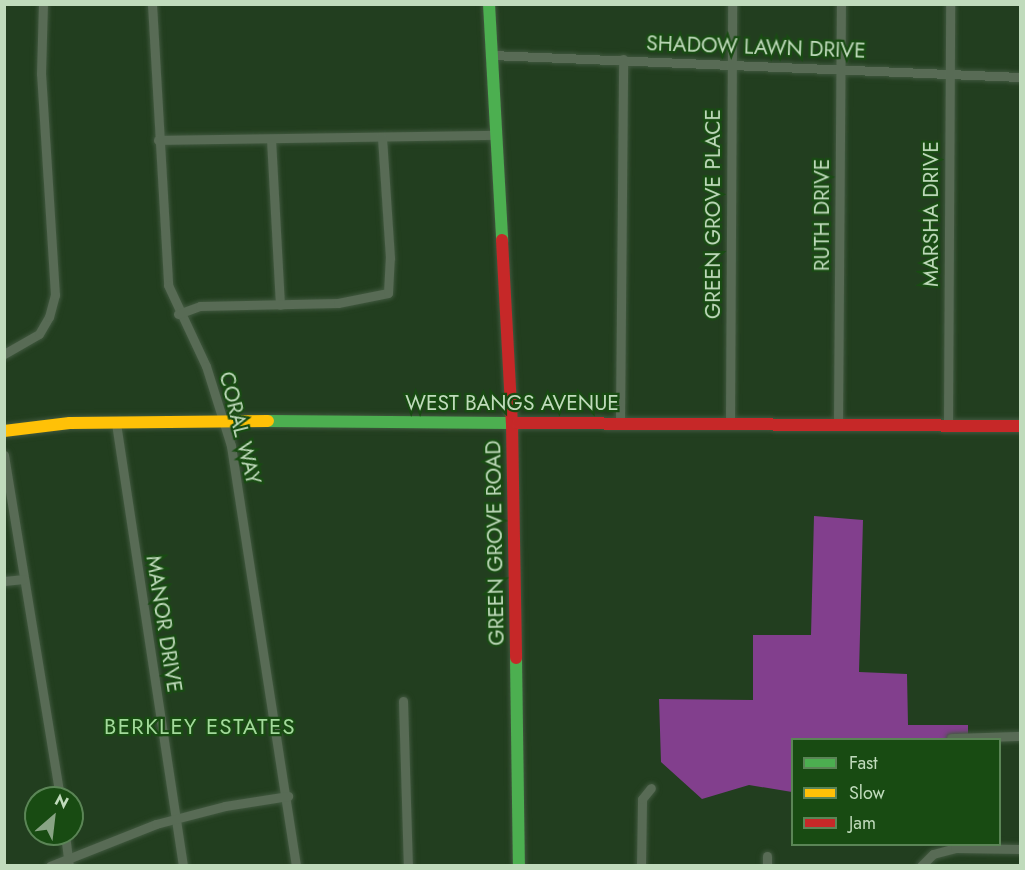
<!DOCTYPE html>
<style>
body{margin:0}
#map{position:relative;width:1025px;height:870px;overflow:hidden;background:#223e1f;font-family:Jost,sans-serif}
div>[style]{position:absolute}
.forest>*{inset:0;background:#823f8d}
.roads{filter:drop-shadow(0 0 2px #41583f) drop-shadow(0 0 2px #41583f)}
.street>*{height:9px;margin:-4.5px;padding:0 4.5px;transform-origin:4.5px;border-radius:4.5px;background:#586b55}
.fast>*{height:12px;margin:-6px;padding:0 6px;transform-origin:6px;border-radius:6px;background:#4caf50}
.slow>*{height:12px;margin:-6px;padding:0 6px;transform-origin:6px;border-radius:6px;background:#ffc107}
.jam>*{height:12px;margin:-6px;padding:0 6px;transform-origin:6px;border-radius:6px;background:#c62828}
span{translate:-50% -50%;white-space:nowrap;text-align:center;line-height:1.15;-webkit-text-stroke:4.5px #184b12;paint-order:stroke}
.street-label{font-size:21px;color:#c0dbbc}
.neighbourhood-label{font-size:22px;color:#a3da9b;letter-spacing:1.5px}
.frame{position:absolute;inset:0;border:6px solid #c0dbbc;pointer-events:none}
.legend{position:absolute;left:791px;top:738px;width:210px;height:108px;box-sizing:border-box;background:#184b12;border:2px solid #5b8556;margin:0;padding:8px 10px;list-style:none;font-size:18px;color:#c0dbbc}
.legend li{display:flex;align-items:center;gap:12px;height:30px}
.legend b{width:30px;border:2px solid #5b8556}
.north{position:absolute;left:24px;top:786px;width:60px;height:60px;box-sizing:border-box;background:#184b12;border:2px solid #5b8556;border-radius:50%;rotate:28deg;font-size:16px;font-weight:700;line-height:24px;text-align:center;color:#c0dbbc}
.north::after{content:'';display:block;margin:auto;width:21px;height:27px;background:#89a485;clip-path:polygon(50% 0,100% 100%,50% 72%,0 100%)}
</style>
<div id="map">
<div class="forest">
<div style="clip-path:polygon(814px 516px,863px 520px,859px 672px,907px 674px,908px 725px,968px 725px,968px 739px,792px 740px,792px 792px,749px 785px,702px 799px,661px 762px,659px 699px,753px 700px,753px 635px,811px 635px)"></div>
</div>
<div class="roads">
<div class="street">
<div style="left:152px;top:4px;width:281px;rotate:86.7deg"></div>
<div style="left:168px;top:285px;width:89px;rotate:64.9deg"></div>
<div style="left:206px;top:366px;width:84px;rotate:72.6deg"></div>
<div style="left:231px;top:446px;width:425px;rotate:81.2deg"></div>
<div style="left:491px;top:55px;width:529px;rotate:2.38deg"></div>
<div style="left:271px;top:139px;width:166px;rotate:86.9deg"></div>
<div style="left:158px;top:140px;width:337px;rotate:-0.9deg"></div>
<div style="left:178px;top:314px;width:23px;rotate:-20deg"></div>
<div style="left:200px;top:306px;width:138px;rotate:-1.2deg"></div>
<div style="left:338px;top:303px;width:51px;rotate:-11.3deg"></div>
<div style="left:388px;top:293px;width:35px;rotate:-87deg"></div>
<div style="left:390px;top:258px;width:121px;rotate:-93.8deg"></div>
<div style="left:4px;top:354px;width:40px;rotate:-29.7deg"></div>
<div style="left:39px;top:334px;width:20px;rotate:-60deg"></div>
<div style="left:49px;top:317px;width:23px;rotate:-75deg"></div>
<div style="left:55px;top:295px;width:221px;rotate:-93.6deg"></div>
<div style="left:41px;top:74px;width:70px;rotate:-88.4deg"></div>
<div style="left:116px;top:423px;width:448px;rotate:81.4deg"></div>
<div style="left:620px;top:423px;width:364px;rotate:-89.5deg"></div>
<div style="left:730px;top:424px;width:420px;rotate:-89.7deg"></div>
<div style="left:948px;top:424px;width:420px;rotate:-89.7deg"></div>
<div style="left:838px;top:425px;width:421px;rotate:-89.6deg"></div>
<div style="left:4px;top:455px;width:348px;rotate:80.7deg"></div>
<div style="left:4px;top:581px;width:20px;rotate:-6deg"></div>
<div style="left:403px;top:701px;width:165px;rotate:88.3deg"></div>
<div style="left:951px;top:738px;width:69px;rotate:-1.7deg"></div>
<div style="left:65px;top:834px;width:32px;rotate:83deg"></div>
<div style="left:767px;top:856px;width:10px;rotate:90deg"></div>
<div style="left:50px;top:866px;width:114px;rotate:-21.6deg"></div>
<div style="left:156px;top:824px;width:71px;rotate:-14.6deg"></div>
<div style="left:225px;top:806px;width:64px;rotate:-9deg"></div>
<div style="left:641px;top:866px;width:67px;rotate:-89.1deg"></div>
<div style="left:642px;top:799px;width:14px;rotate:-51deg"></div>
<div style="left:921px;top:866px;width:17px;rotate:-45deg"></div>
<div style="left:933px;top:854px;width:23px;rotate:-15deg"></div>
<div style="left:955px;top:848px;width:65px;rotate:0.9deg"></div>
</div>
<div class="fast">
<div style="left:489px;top:4px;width:236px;rotate:86.8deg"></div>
<div style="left:268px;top:421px;width:250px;rotate:0.5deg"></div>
<div style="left:516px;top:658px;width:208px;rotate:89.2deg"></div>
</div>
<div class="slow">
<div style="left:4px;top:431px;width:66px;rotate:-6.9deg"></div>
<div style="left:70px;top:423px;width:198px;rotate:-0.6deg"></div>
</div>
<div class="jam">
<div style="left:502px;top:240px;width:184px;rotate:86.9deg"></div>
<div style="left:512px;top:424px;width:234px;rotate:89deg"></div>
<div style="left:518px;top:423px;width:502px;rotate:0.34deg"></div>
</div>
</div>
<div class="street-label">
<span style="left:756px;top:47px;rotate:2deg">SHADOW LAWN DRIVE</span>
<span style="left:713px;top:214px;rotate:-90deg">GREEN GROVE PLACE</span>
<span style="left:931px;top:214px;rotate:-90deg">MARSHA DRIVE</span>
<span style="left:822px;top:215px;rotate:-90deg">RUTH DRIVE</span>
<span style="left:512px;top:403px">WEST BANGS AVENUE</span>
<span style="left:240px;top:428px;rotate:76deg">CORAL WAY</span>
<span style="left:495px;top:543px;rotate:-91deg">GREEN GROVE ROAD</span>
<span style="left:164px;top:624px;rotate:81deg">MANOR DRIVE</span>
</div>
<div class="neighbourhood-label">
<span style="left:200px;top:727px">BERKLEY ESTATES</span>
</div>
<div class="frame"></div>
<ul class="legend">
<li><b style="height:8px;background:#4caf50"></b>Fast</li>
<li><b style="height:8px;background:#ffc107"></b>Slow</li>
<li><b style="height:8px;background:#c62828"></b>Jam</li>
</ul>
<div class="north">N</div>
</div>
